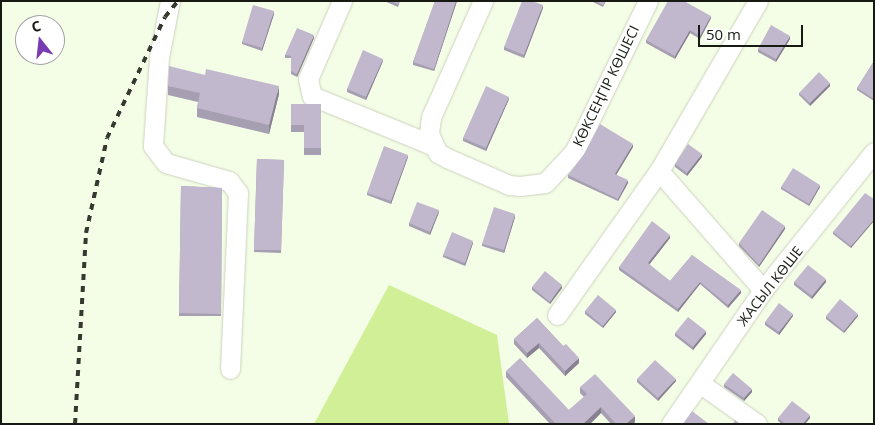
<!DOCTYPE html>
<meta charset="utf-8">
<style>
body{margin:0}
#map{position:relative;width:875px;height:425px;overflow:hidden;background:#f4fde6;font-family:"Open Sans",sans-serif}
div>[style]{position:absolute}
.green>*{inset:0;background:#d1ef96}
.roads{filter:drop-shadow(0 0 1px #cbd3bd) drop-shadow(0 0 1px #cbd3bd)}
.minor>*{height:19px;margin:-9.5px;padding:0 9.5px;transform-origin:9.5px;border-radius:9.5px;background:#fff}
.rail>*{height:4px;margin-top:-2px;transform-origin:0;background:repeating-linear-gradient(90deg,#35392f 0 6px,transparent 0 12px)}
.wall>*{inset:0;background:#a69eb1}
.shaded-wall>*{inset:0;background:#878190}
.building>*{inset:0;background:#c1b8ce}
span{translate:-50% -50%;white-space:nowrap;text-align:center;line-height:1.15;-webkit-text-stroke:4px #fff;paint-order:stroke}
.street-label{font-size:14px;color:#171a12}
.frame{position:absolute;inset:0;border:2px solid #171a12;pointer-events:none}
.north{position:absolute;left:15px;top:15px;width:50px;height:50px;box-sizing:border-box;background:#fff;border:1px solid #a2a3a0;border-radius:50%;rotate:344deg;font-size:14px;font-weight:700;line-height:20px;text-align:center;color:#171a12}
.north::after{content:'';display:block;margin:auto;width:18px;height:22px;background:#793cb2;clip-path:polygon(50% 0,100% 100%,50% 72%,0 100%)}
.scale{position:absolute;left:698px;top:25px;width:105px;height:22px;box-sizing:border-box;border:2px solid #171a12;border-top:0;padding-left:6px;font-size:15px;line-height:18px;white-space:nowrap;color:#171a12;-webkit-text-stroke:4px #fff;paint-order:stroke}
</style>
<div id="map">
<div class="green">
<div style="clip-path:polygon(389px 285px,497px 335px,509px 424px,314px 424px)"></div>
</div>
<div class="roads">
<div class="minor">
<div style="left:170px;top:1px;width:57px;rotate:101.1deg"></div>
<div style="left:159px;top:57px;width:89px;rotate:93.9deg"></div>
<div style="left:153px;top:146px;width:21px;rotate:53deg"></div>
<div style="left:166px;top:163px;width:66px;rotate:15.9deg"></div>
<div style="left:229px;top:181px;width:15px;rotate:53deg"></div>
<div style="left:238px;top:193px;width:176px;rotate:92.6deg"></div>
<div style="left:342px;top:1px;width:85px;rotate:113.6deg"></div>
<div style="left:308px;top:79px;width:17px;rotate:77deg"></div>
<div style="left:312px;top:96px;width:130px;rotate:22.2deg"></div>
<div style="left:483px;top:1px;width:127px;rotate:114.1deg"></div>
<div style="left:431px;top:117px;width:17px;rotate:97deg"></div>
<div style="left:429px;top:134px;width:21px;rotate:65deg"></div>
<div style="left:438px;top:153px;width:10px;rotate:29deg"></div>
<div style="left:447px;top:158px;width:68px;rotate:23.5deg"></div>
<div style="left:509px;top:185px;width:11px;rotate:5deg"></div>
<div style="left:520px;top:186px;width:25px;rotate:-7deg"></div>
<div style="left:545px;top:183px;width:42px;rotate:-46.9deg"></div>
<div style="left:574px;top:152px;width:168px;rotate:-63.9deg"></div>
<div style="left:659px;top:171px;width:158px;rotate:48.8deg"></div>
<div style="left:557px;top:315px;width:176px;rotate:-54.7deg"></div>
<div style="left:659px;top:171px;width:197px;rotate:-59.8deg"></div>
<div style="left:701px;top:384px;width:69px;rotate:35.5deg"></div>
<div style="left:671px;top:424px;width:163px;rotate:-55.5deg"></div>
<div style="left:763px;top:290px;width:177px;rotate:-51.2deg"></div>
</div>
</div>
<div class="rail">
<div style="left:75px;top:424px;width:191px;rotate:-86.7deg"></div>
<div style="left:86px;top:233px;width:97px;rotate:-77.5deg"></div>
<div style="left:107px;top:138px;width:134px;rotate:-64.4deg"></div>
<div style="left:165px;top:17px;width:21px;rotate:-51deg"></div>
</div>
<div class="wall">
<div style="clip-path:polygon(384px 1px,400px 1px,398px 7px)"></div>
<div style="clip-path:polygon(435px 1px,457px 1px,434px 71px,413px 65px,413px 62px)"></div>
<div style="clip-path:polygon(591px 1px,606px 1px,603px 7px)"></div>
<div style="clip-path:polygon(543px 8px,524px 58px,504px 50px,504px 47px)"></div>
<div style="clip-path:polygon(274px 14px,262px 51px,242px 44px,242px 42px)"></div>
<div style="clip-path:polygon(711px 18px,700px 39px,690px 33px,675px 59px,646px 43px,646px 40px)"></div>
<div style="clip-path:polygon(314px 38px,297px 77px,291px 74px,291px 58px,285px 58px,285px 55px)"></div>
<div style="clip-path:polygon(790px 39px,776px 62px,758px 52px,758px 49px)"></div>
<div style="clip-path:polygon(383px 61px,366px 100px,347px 92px,347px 89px)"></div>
<div style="clip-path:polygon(874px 61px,874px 101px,857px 90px,857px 88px)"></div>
<div style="clip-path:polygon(168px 86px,279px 94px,269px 134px,197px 117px,197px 108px,198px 102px,168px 95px)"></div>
<div style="clip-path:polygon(830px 86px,810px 106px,799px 95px,799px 93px)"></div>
<div style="clip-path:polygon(509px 99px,486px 151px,463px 141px,463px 138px)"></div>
<div style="clip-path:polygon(291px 104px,321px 104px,321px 155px,304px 155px,304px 132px,291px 132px)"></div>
<div style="clip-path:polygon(633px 147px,616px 175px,628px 183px,618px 201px,568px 178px,568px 175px)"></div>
<div style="clip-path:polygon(408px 157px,391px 204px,367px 195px,367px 193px)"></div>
<div style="clip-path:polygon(702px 157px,687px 176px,675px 167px,675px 164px)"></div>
<div style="clip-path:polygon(257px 159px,284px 160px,281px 253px,254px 252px)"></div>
<div style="clip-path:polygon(181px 186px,222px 188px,221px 316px,179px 316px)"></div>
<div style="clip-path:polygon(781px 187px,820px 187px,809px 206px,781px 189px)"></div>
<div style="clip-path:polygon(874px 199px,851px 248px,833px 234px,833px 232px)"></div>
<div style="clip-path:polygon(439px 212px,430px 235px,409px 226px,409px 223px)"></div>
<div style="clip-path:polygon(515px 217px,504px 253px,482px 246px,482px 244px)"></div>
<div style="clip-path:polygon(785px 229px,759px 267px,739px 246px,739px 243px)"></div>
<div style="clip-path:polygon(670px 238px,649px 265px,670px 281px,692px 255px,741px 293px,728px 308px,700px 284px,678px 312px,619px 270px,619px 267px)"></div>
<div style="clip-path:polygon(473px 243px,465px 266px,443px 257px,443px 255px)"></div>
<div style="clip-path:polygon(794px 282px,826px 282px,812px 299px,794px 285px)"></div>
<div style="clip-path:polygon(532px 287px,562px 288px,550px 304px,532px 290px)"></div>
<div style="clip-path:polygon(585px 311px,616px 312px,603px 328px,585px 314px)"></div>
<div style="clip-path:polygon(793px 316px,779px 335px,765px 325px,765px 322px)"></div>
<div style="clip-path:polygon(826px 316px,858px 316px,844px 333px,826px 319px)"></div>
<div style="clip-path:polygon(537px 318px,579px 363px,565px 376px,539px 348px,527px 358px,514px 344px,514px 339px)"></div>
<div style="clip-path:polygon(675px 333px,706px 334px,693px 350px,675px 336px)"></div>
<div style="clip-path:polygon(506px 371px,569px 410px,584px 397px,580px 393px,580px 387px,635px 422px,633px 424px,611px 424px,601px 413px,590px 424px,550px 424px,506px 377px)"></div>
<div style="clip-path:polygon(637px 379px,676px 381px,658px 401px,637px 382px)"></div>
<div style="clip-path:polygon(724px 384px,752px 392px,744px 401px,724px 387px)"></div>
<div style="clip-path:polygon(778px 418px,810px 418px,805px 424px,782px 424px,778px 421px)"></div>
</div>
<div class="shaded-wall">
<div style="clip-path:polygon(456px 1px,457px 1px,434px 71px,434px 69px)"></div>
<div style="clip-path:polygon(543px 5px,543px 8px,524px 58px,524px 55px)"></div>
<div style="clip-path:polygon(274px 11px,274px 14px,262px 51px,262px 48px)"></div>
<div style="clip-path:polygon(711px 16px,711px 18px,700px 39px,700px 36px)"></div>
<div style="clip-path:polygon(690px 30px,690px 33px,675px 59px,675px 56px)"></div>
<div style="clip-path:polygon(314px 35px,314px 38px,297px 77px,297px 74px)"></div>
<div style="clip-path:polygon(790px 36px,790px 39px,776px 62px,776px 59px)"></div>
<div style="clip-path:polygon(383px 59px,383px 61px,366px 100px,366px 97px)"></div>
<div style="clip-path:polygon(830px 83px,830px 86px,810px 106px,810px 103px)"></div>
<div style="clip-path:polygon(279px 86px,279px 94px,269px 134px,269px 125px)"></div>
<div style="clip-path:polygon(509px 97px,509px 99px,486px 151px,486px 148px)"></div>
<div style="clip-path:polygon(633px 144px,633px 147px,615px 177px,615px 174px)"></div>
<div style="clip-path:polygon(702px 154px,702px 157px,687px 176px,687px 173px)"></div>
<div style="clip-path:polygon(408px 155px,408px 157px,391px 204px,391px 201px)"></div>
<div style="clip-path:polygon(628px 180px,628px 183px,618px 201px,618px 199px)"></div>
<div style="clip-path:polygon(820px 185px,820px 187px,809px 206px,809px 204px)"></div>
<div style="clip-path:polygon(439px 210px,439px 212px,430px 235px,430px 232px)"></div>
<div style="clip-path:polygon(515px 214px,515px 217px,504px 253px,504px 250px)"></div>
<div style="clip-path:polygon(874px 219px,874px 221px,851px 248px,851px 246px)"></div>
<div style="clip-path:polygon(785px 226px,785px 229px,759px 267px,759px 265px)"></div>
<div style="clip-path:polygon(670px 235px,670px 238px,648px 266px,648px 263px)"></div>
<div style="clip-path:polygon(473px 241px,473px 243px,465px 266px,465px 263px)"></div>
<div style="clip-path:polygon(826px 279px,826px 282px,812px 299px,812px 296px)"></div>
<div style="clip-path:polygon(700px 282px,700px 284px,678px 312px,678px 309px)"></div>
<div style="clip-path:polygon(562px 285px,562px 288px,550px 304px,550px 302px)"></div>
<div style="clip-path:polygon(741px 290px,741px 293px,728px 308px,728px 305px)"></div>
<div style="clip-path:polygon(616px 310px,616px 312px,603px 328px,603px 326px)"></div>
<div style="clip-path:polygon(793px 314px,793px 316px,779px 335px,779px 332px)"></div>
<div style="clip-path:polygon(858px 314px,858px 316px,844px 333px,844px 331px)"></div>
<div style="clip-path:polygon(706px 331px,706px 334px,693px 350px,693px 347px)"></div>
<div style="clip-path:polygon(539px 343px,539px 348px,527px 358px,527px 353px)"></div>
<div style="clip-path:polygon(579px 358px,579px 363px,565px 376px,565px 371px)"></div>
<div style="clip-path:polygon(676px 379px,676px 381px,658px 401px,658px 398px)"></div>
<div style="clip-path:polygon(752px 389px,752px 392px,744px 401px,744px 398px)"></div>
<div style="clip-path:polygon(601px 407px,601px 413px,590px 424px,583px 424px)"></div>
<div style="clip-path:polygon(810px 415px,810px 418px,805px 424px,803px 424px)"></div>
<div style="clip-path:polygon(635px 416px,635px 422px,633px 424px,626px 424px)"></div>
</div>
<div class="building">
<div style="clip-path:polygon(390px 1px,399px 1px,398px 4px)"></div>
<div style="clip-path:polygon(435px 1px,456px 1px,434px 69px,413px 62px)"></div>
<div style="clip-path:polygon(522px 1px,532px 1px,543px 5px,524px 55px,504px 47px)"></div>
<div style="clip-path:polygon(596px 1px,605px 1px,603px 5px)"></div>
<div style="clip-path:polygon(668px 1px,684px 1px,711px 16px,700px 36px,690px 30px,675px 56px,646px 40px)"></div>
<div style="clip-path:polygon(253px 5px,274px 11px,262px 48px,242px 42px)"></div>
<div style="clip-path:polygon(771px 25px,790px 36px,776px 59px,758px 49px)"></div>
<div style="clip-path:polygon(297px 28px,314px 35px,297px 74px,291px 71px,291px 56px,285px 55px)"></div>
<div style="clip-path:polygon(363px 50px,383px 59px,366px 97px,347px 89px)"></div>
<div style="clip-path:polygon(874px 61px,874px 99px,857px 88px)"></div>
<div style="clip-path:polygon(169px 66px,205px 75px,206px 69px,279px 86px,269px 125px,197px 108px,200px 93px,168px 86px)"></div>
<div style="clip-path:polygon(819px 72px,830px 83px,810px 103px,799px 93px)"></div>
<div style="clip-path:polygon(486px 86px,509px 97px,486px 148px,463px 138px)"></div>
<div style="clip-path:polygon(291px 104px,321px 104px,321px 148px,304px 148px,304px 125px,291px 125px)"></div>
<div style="clip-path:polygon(600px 124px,633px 144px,615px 174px,628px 180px,618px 199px,568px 175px,584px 154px)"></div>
<div style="clip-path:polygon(688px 144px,702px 154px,687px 173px,675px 164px)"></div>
<div style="clip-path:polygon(384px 146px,408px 155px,391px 201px,367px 193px)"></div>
<div style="clip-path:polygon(257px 159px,284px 160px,281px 250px,254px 250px)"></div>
<div style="clip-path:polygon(793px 168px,820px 185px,809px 204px,781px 187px)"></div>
<div style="clip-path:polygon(181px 186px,222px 188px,221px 314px,179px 313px)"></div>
<div style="clip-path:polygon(865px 193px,874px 199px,874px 219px,851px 246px,833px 232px)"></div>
<div style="clip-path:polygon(417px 202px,439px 210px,430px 232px,409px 223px)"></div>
<div style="clip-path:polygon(494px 207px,515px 214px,504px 250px,482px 244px)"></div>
<div style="clip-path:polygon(762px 210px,785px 226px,759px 265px,739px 243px)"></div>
<div style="clip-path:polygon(652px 221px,670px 235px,648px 263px,670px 281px,692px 255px,741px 290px,728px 305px,700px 282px,678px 309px,619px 267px)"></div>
<div style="clip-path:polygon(452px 232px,473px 241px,465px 263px,443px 255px)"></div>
<div style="clip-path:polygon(808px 265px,826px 279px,812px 296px,794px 282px)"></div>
<div style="clip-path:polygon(545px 271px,562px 285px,550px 302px,532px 287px)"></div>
<div style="clip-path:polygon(598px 295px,616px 310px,603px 326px,585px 311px)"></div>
<div style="clip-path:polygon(840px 299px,858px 314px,844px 331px,826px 316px)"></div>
<div style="clip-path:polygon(779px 303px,793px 314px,779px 332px,765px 322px)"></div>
<div style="clip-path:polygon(688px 317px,706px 331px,693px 347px,675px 333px)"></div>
<div style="clip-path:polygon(537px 318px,563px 346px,566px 344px,579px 358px,565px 371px,539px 343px,527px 353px,514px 339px)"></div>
<div style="clip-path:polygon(520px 358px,569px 410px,587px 394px,580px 387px,595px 374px,635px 416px,626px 424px,616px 424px,601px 407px,583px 424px,554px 424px,555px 423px,506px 371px)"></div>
<div style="clip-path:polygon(655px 360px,676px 379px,658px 398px,637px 379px)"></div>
<div style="clip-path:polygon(733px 373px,752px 389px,744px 398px,724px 384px)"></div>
<div style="clip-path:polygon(792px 401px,810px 415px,803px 424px,783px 424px,784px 423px,778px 418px)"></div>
<div style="clip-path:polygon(692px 411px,709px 424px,683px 424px)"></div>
<div style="clip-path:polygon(735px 420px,740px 424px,733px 424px)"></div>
</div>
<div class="street-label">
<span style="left:606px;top:86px;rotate:-64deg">КӨКСЕҢГІР КӨШЕСІ</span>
<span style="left:770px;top:286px;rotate:-52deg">ЖАСЫЛ КӨШЕ</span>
</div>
<div class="frame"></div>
<div class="north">С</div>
<div class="scale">50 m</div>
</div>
